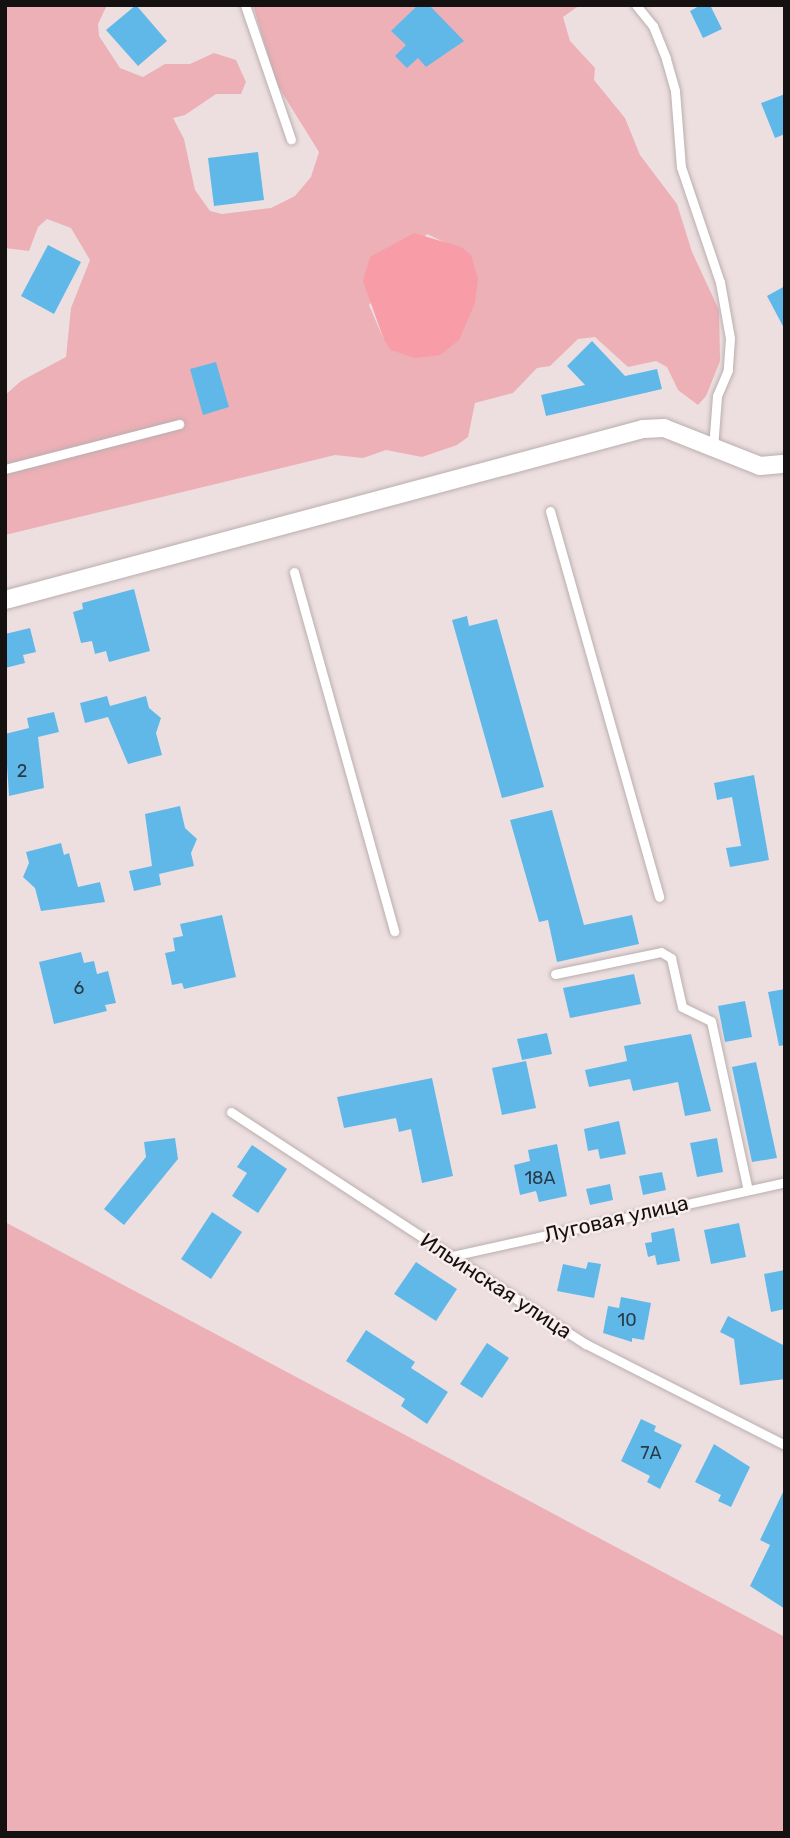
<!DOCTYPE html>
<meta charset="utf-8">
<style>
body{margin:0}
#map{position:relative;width:790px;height:1838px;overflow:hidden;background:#eddfe0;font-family:Rubik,sans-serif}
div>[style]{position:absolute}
.green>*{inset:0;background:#ecb0b6}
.water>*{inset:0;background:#f89ca8}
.building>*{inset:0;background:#60b8e9}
.roads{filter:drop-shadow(0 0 2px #baaeaf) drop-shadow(0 0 2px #baaeaf)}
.lane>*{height:9px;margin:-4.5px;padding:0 4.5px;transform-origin:4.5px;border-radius:4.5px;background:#fff}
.street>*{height:18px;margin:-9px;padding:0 9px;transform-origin:9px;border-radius:9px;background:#fff}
span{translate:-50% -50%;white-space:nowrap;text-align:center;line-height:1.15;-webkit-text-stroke:5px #faedee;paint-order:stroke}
.number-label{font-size:18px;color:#283b47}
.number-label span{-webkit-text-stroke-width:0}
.street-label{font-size:21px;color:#151111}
.frame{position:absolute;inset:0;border:7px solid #151111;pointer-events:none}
</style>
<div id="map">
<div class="green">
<div style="clip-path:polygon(evenodd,5px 5px,107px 5px,98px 24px,99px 36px,120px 68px,143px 77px,165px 64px,190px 64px,214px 53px,236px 60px,246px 82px,241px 94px,216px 94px,185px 115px,173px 118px,184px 139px,195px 190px,210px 211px,222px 214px,271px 208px,295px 196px,311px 177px,319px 152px,276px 83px,253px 5px,580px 5px,563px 17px,570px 41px,595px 68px,594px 80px,625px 118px,640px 155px,677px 204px,692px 252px,719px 310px,720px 361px,706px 396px,698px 405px,678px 390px,667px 367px,656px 361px,628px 367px,595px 337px,578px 339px,550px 366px,537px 368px,513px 393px,475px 403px,468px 437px,457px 445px,422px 457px,386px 450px,363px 458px,335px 455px,5px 535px,5px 395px,21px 381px,66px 357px,71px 308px,90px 260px,71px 228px,47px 219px,38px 227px,29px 251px,5px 248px,5px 5px,427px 234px,471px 255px,384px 340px,369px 305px,427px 234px)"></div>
<div style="clip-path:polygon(5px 1222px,785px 1637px,785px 1833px,5px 1833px)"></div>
</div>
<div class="water">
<div style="clip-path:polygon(414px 233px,461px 247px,471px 255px,478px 279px,475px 303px,459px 340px,440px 355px,415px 358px,391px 350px,384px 340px,363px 281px,370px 257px)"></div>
</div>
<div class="building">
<div style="clip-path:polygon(136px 5px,167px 41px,138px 66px,106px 30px)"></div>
<div style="clip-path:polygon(418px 5px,429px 5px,464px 41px,426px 67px,418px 58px,407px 68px,395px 56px,406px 45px,391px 31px)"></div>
<div style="clip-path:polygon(701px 5px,710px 5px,722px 29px,703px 38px,690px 11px)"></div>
<div style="clip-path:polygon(785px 94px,785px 134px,775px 138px,761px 103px)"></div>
<div style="clip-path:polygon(258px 152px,264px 200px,214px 206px,208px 158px)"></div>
<div style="clip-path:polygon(48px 245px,81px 262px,54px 314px,21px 296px)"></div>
<div style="clip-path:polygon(785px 286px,785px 330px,767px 296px)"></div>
<div style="clip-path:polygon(592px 341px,625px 376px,657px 369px,662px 389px,546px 416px,541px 395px,585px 385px,567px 366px)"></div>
<div style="clip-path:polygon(216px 362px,229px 407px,203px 415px,190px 369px)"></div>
<div style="clip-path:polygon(134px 589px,150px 651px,109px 662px,106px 651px,95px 654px,92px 641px,81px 643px,73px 612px,83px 609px,82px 603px)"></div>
<div style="clip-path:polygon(467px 616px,469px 626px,497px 619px,544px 787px,502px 798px,452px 620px)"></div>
<div style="clip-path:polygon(30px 628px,36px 652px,23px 655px,25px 663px,5px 668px,5px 634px)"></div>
<div style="clip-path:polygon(107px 696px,110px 706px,146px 696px,149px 708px,161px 718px,156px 733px,162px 755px,128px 764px,108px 717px,85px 723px,80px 703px)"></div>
<div style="clip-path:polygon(54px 712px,59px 732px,38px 737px,44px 788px,9px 796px,5px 734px,29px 728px,27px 718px)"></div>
<div style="clip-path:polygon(754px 775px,769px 860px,730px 867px,726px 848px,741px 846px,732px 797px,717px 800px,714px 783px)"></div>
<div style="clip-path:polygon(180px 806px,185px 828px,197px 839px,191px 853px,194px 866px,159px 874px,161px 885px,134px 891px,129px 871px,152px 866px,145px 814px)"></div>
<div style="clip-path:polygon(552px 810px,584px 925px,632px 915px,639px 944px,557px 962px,548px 920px,539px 922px,510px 820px)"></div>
<div style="clip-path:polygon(61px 843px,64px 855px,69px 853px,78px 887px,100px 882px,105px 902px,41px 911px,35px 888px,23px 877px,29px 863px,26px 852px)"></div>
<div style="clip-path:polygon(222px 915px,236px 977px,184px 989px,182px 983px,172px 985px,165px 953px,175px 951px,173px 938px,183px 936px,180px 924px)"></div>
<div style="clip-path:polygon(81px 952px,84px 963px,94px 961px,97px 974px,108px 971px,116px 1003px,105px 1005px,107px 1011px,54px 1024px,39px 962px)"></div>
<div style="clip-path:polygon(634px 974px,641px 1004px,570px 1018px,563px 988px)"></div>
<div style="clip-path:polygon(785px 989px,785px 1045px,779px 1046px,768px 992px)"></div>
<div style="clip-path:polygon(745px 1001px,752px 1037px,725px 1042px,718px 1006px)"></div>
<div style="clip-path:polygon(547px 1033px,552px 1054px,522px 1060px,517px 1039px)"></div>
<div style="clip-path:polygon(691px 1034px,711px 1111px,685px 1116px,678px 1082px,633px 1091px,630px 1079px,589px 1087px,585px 1070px,627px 1061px,624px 1046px)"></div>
<div style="clip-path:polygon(526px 1061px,536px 1108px,502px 1115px,492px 1068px)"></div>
<div style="clip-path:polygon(756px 1062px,777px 1158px,752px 1162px,732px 1067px)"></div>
<div style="clip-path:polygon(432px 1078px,453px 1176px,422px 1183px,411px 1129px,399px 1132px,396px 1118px,344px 1128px,337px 1097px)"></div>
<div style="clip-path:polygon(619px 1121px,626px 1154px,600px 1159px,598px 1149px,588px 1151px,584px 1129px)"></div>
<div style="clip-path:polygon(175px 1138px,178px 1159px,124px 1225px,104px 1209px,146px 1157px,144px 1142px)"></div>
<div style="clip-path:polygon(717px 1138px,723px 1172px,697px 1177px,690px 1143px)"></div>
<div style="clip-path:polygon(557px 1144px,567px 1196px,539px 1202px,536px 1191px,520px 1195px,514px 1165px,530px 1161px,528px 1150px)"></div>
<div style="clip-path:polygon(252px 1145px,287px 1169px,258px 1213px,232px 1196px,247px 1173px,237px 1167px)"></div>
<div style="clip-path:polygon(662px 1172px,666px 1190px,643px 1195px,639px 1176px)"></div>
<div style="clip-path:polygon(610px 1184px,613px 1200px,590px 1205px,586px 1189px)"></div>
<div style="clip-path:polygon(212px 1212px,242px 1232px,211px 1279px,181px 1259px)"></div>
<div style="clip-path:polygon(739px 1223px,746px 1257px,711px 1264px,704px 1230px)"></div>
<div style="clip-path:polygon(674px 1228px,680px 1261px,657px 1265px,655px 1255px,648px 1257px,645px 1243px,652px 1242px,651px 1233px)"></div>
<div style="clip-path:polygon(416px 1262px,457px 1289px,436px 1321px,394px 1294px)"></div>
<div style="clip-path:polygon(588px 1262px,601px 1264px,594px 1298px,557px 1291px,563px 1264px,586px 1269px)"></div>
<div style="clip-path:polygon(785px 1270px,785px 1309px,771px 1312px,764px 1274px)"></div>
<div style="clip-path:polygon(621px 1297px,651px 1303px,644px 1340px,632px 1338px,632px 1342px,603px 1333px,608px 1306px,619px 1308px)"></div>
<div style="clip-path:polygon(728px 1316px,785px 1346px,785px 1379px,740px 1385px,734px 1339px,720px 1332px)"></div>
<div style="clip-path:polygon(366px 1330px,415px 1362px,411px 1368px,448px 1392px,427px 1424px,401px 1406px,405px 1399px,346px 1361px)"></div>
<div style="clip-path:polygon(487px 1343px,509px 1358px,482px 1398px,460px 1384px)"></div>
<div style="clip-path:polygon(641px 1419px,656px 1426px,654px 1431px,682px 1445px,660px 1489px,647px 1482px,650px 1476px,621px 1461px)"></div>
<div style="clip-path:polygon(714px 1444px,750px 1467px,731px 1507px,718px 1501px,721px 1495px,695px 1482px)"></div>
<div style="clip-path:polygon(785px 1488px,785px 1609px,750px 1586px,770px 1545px,760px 1540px)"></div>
</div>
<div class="roads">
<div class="lane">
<div style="left:245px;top:5px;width:142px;rotate:71.1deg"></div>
<div style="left:636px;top:5px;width:27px;rotate:51deg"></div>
<div style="left:653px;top:26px;width:35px;rotate:68deg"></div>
<div style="left:666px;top:59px;width:33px;rotate:74deg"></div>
<div style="left:675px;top:91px;width:76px;rotate:85.5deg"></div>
<div style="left:681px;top:167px;width:121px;rotate:71.3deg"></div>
<div style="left:720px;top:282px;width:57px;rotate:79.9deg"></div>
<div style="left:730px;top:338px;width:32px;rotate:94deg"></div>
<div style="left:728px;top:370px;width:28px;rotate:113deg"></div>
<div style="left:717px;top:396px;width:52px;rotate:94.4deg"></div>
<div style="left:5px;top:469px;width:180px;rotate:-14.5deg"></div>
<div style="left:550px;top:511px;width:401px;rotate:74.2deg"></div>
<div style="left:294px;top:572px;width:373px;rotate:74.4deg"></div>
<div style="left:555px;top:974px;width:108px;rotate:-11.7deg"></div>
<div style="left:661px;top:952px;width:12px;rotate:31deg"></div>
<div style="left:671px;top:958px;width:50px;rotate:77.3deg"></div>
<div style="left:682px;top:1007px;width:32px;rotate:26deg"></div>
<div style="left:711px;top:1021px;width:173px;rotate:77.7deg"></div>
<div style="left:231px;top:1112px;width:424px;rotate:33.2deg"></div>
<div style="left:586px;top:1344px;width:223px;rotate:26.9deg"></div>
<div style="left:448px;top:1257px;width:345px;rotate:-12.5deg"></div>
</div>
<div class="street">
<div style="left:5px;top:600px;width:661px;rotate:-15deg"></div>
<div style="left:643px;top:429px;width:21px;rotate:-3deg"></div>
<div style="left:664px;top:428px;width:103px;rotate:21.6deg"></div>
<div style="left:760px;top:466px;width:25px;rotate:-5deg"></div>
</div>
</div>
<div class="number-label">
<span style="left:22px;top:771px">2</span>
<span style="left:79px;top:988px">6</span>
<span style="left:540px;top:1178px">18А</span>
<span style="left:627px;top:1320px">10</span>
<span style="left:651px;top:1453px">7А</span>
</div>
<div class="street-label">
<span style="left:616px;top:1219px;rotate:-13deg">Луговая улица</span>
<span style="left:496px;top:1286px;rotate:33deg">Ильинская улица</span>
</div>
<div class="frame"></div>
</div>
